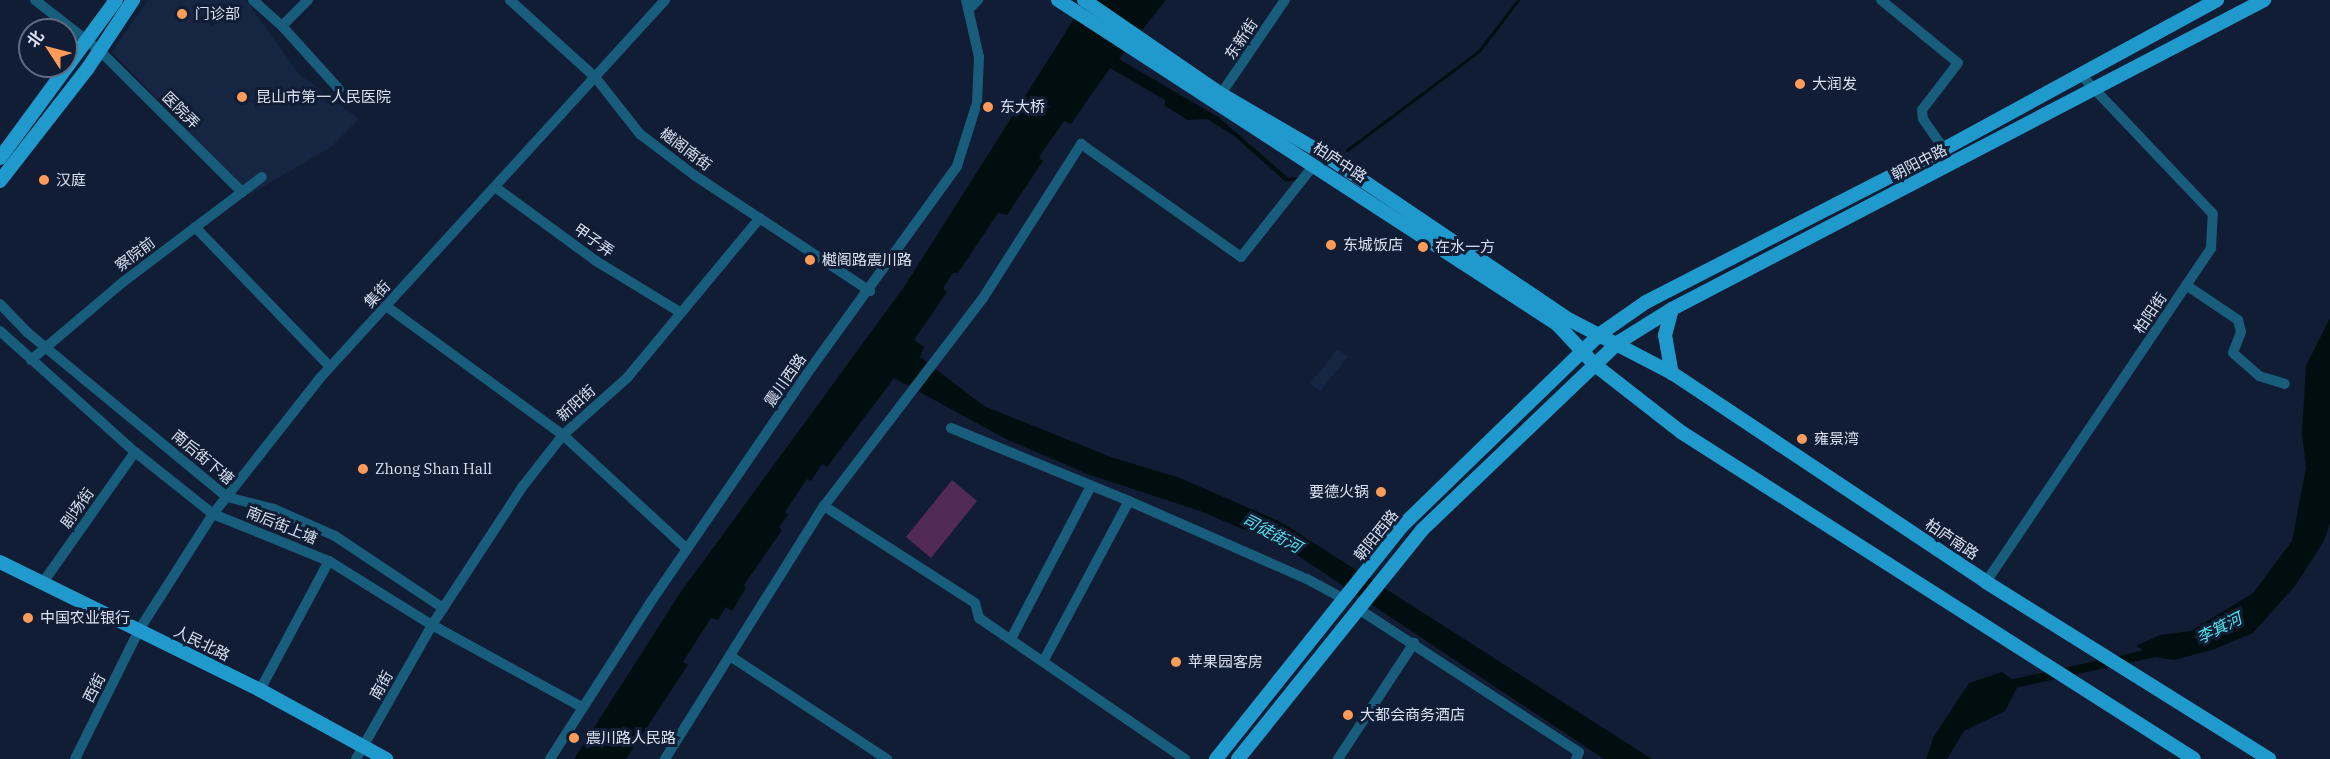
<!DOCTYPE html>
<meta charset="utf-8">
<style>
body{margin:0}
#map{position:relative;width:2330px;height:759px;overflow:hidden;background:#111d34;font-family:"IBM Plex Serif","Noto Sans SC",serif}
div>[style]{position:absolute}
.built>*{inset:0;background:#162542}
.green>*{inset:0;background:#512a56}
.water>*{inset:0;background:#000e10}
.stream>*{height:3px;margin:-1.5px;padding:0 1.5px;transform-origin:1.5px;border-radius:1.5px;background:#000e10}
.canal>*{height:9px;margin:-4.5px;padding:0 4.5px;transform-origin:4.5px;border-radius:4.5px;background:#000e10}
.minor>*{height:10px;margin:-5px;padding:0 5px;transform-origin:5px;border-radius:5px;background:#185d7c}
.major>*{height:14px;margin:-7px;padding:0 7px;transform-origin:7px;border-radius:7px;background:#209acd}
.dots>*{width:16px;height:16px;translate:-50% -50%;box-sizing:border-box;border:3px solid #111d34;border-radius:50%}
span{translate:-50% -50%;white-space:nowrap;text-align:center;line-height:1.15;-webkit-text-stroke:6px #111d34;paint-order:stroke}
.poi-label{font-size:15px;color:#d8e0f1}
.left{translate:0 -50%;text-align:left}
.right{translate:-100% -50%;text-align:right}
.street-label{font-size:15px;color:#d8e0f1}
.water-label{font-size:16px;color:#50e3ef;font-style:italic}
.north{position:absolute;left:18px;top:18px;width:60px;height:60px;box-sizing:border-box;background:#111d34;border:2px solid #616b80;border-radius:50%;rotate:306deg;font-size:16px;font-weight:700;line-height:24px;text-align:center;color:#d8e0f1}
.north::after{content:'';display:block;margin:auto;width:21px;height:27px;background:#fe9b59;clip-path:polygon(50% 0,100% 100%,50% 72%,0 100%)}
</style>
<div id="map">
<div class="built">
<div style="clip-path:polygon(148px 0,246px 0,299px 74px,359px 119px,331px 147px,249px 195px,112px 52px)"></div>
<div style="clip-path:polygon(1338px 349px,1348px 357px,1320px 391px,1310px 383px)"></div>
</div>
<div class="green">
<div style="clip-path:polygon(952px 480px,977px 501px,931px 558px,906px 537px)"></div>
</div>
<div class="water">
<div style="clip-path:polygon(1086px 0,1166px 0,1119px 59px,1218px 117px,1291px 180px,1286px 182px,1233px 135px,1207px 119px,1188px 120px,1165px 106px,1165px 100px,1110px 68px,1071px 124px,1064px 121px,1039px 157px,1043px 161px,1007px 215px,998px 213px,958px 273px,953px 273px,943px 288px,947px 292px,914px 340px,924px 347px,920px 357px,984px 406px,1111px 457px,1180px 478px,1281px 522px,1652px 759px,1604px 759px,1285px 547px,1200px 511px,1090px 475px,1006px 439px,894px 378px,827px 467px,822px 464px,811px 481px,807px 479px,785px 512px,788px 515px,779px 527px,782px 530px,744px 585px,746px 588px,732px 611px,726px 607px,718px 620px,711px 618px,683px 662px,688px 665px,626px 759px,574px 759px,680px 593px,904px 287px)"></div>
<div style="clip-path:polygon(2330px 318px,2330px 523px,2324px 541px,2295px 586px,2253px 633px,2212px 650px,2174px 660px,2154px 657px,2136px 646px,2160px 635px,2191px 631px,2253px 593px,2292px 541px,2306px 468px,2302px 433px,2306px 366px)"></div>
<div style="clip-path:polygon(2002px 672px,2019px 684px,2005px 711px,1964px 731px,1947px 759px,1926px 759px,1934px 736px,1969px 683px)"></div>
</div>
<div class="stream">
<div style="left:1347px;top:150px;width:165px;rotate:-36.9deg"></div>
<div style="left:1479px;top:51px;width:64px;rotate:-52.6deg"></div>
<div style="left:1289px;top:179px;width:7px;rotate:-8deg"></div>
</div>
<div class="canal">
<div style="left:2005px;top:685px;width:157px;rotate:-12.5deg"></div>
</div>
<div class="minor">
<div style="left:35px;top:0;width:81px;rotate:38deg"></div>
<div style="left:99px;top:50px;width:202px;rotate:44.8deg"></div>
<div style="left:253px;top:0;width:39px;rotate:42deg"></div>
<div style="left:282px;top:26px;width:37px;rotate:-45deg"></div>
<div style="left:510px;top:0;width:115px;rotate:42.2deg"></div>
<div style="left:595px;top:77px;width:73px;rotate:51.7deg"></div>
<div style="left:640px;top:134px;width:68px;rotate:37.2deg"></div>
<div style="left:694px;top:175px;width:211px;rotate:33.4deg"></div>
<div style="left:1881px;top:0;width:99px;rotate:39.3deg"></div>
<div style="left:1958px;top:63px;width:59px;rotate:127.5deg"></div>
<div style="left:1922px;top:110px;width:9px;rotate:84deg"></div>
<div style="left:1923px;top:119px;width:37px;rotate:55deg"></div>
<div style="left:969px;top:9px;width:13px;rotate:-45deg"></div>
<div style="left:282px;top:26px;width:85px;rotate:47.9deg"></div>
<div style="left:1221px;top:94px;width:114px;rotate:-55.8deg"></div>
<div style="left:495px;top:187px;width:125px;rotate:36.2deg"></div>
<div style="left:596px;top:261px;width:98px;rotate:31.3deg"></div>
<div style="left:195px;top:227px;width:194px;rotate:46deg"></div>
<div style="left:2186px;top:285px;width:63px;rotate:33.9deg"></div>
<div style="left:2238px;top:320px;width:12px;rotate:76deg"></div>
<div style="left:2241px;top:332px;width:22px;rotate:111deg"></div>
<div style="left:2233px;top:353px;width:35px;rotate:41deg"></div>
<div style="left:2259px;top:376px;width:27px;rotate:17deg"></div>
<div style="left:0;top:304px;width:40px;rotate:46deg"></div>
<div style="left:28px;top:333px;width:258px;rotate:39.5deg"></div>
<div style="left:227px;top:497px;width:49px;rotate:14.3deg"></div>
<div style="left:274px;top:509px;width:67px;rotate:23.9deg"></div>
<div style="left:335px;top:536px;width:130px;rotate:33.7deg"></div>
<div style="left:386px;top:306px;width:219px;rotate:36.1deg"></div>
<div style="left:563px;top:435px;width:168px;rotate:42.6deg"></div>
<div style="left:0;top:331px;width:181px;rotate:41.9deg"></div>
<div style="left:135px;top:452px;width:100px;rotate:38.5deg"></div>
<div style="left:213px;top:514px;width:125px;rotate:22.1deg"></div>
<div style="left:329px;top:561px;width:121px;rotate:31.9deg"></div>
<div style="left:432px;top:625px;width:171px;rotate:28.7deg"></div>
<div style="left:31px;top:360px;width:121px;rotate:-40.3deg"></div>
<div style="left:123px;top:282px;width:174px;rotate:-37.1deg"></div>
<div style="left:951px;top:428px;width:192px;rotate:22.3deg"></div>
<div style="left:824px;top:506px;width:179px;rotate:32.7deg"></div>
<div style="left:975px;top:603px;width:16px;rotate:75deg"></div>
<div style="left:979px;top:618px;width:250px;rotate:34.4deg"></div>
<div style="left:44px;top:581px;width:158px;rotate:-54.8deg"></div>
<div style="left:1986px;top:582px;width:403px;rotate:-56deg"></div>
<div style="left:2211px;top:248px;width:34px;rotate:-87deg"></div>
<div style="left:2213px;top:214px;width:192px;rotate:-133.5deg"></div>
<div style="left:1360px;top:610px;width:261px;rotate:33deg"></div>
<div style="left:1579px;top:752px;width:8px;rotate:113deg"></div>
<div style="left:1012px;top:637px;width:170px;rotate:-62.4deg"></div>
<div style="left:730px;top:656px;width:188px;rotate:33.3deg"></div>
<div style="left:1044px;top:660px;width:180px;rotate:-61.9deg"></div>
<div style="left:1129px;top:501px;width:194px;rotate:23.7deg"></div>
<div style="left:1307px;top:579px;width:44px;rotate:28.3deg"></div>
<div style="left:260px;top:690px;width:146px;rotate:-61.9deg"></div>
<div style="left:75px;top:759px;width:144px;rotate:-63.6deg"></div>
<div style="left:139px;top:630px;width:138px;rotate:-57.5deg"></div>
<div style="left:213px;top:514px;width:173px;rotate:-51.8deg"></div>
<div style="left:320px;top:378px;width:512px;rotate:-47.61deg"></div>
<div style="left:356px;top:759px;width:154px;rotate:-60.4deg"></div>
<div style="left:432px;top:625px;width:166px;rotate:-56.8deg"></div>
<div style="left:523px;top:486px;width:65px;rotate:-51.9deg"></div>
<div style="left:563px;top:435px;width:86px;rotate:-41.7deg"></div>
<div style="left:627px;top:378px;width:208px;rotate:-50.3deg"></div>
<div style="left:550px;top:759px;width:185px;rotate:-57.3deg"></div>
<div style="left:650px;top:603px;width:285px;rotate:-55.6deg"></div>
<div style="left:811px;top:368px;width:249px;rotate:-54.1deg"></div>
<div style="left:957px;top:166px;width:66px;rotate:-72.4deg"></div>
<div style="left:977px;top:103px;width:46px;rotate:-87.5deg"></div>
<div style="left:979px;top:57px;width:58px;rotate:-102.8deg"></div>
<div style="left:665px;top:759px;width:299px;rotate:-57.9deg"></div>
<div style="left:824px;top:506px;width:262px;rotate:-52.6deg"></div>
<div style="left:983px;top:298px;width:183px;rotate:-57.5deg"></div>
<div style="left:1081px;top:144px;width:196px;rotate:35.2deg"></div>
<div style="left:1241px;top:257px;width:117px;rotate:-51.6deg"></div>
<div style="left:1338px;top:759px;width:139px;rotate:-56.8deg"></div>
</div>
<div class="major">
<div style="left:1058px;top:0;width:595px;rotate:33deg"></div>
<div style="left:1557px;top:324px;width:56px;rotate:47.2deg"></div>
<div style="left:1595px;top:365px;width:109px;rotate:37.9deg"></div>
<div style="left:1681px;top:432px;width:608px;rotate:32.51deg"></div>
<div style="left:1084px;top:0;width:166px;rotate:34.5deg"></div>
<div style="left:1221px;top:94px;width:117px;rotate:30.3deg"></div>
<div style="left:1322px;top:153px;width:299px;rotate:34deg"></div>
<div style="left:1570px;top:320px;width:115px;rotate:27.5deg"></div>
<div style="left:1672px;top:373px;width:377px;rotate:33.6deg"></div>
<div style="left:1986px;top:582px;width:334px;rotate:32deg"></div>
<div style="left:0;top:158px;width:196px;rotate:-53.7deg"></div>
<div style="left:0;top:181px;width:143px;rotate:-52.1deg"></div>
<div style="left:88px;top:68px;width:82px;rotate:-56.5deg"></div>
<div style="left:1672px;top:309px;width:27px;rotate:105deg"></div>
<div style="left:1665px;top:335px;width:39px;rotate:80deg"></div>
<div style="left:0;top:562px;width:290px;rotate:26.2deg"></div>
<div style="left:260px;top:690px;width:144px;rotate:28.7deg"></div>
<div style="left:1216px;top:759px;width:298px;rotate:-51.4deg"></div>
<div style="left:1402px;top:526px;width:276px;rotate:-44.1deg"></div>
<div style="left:1600px;top:334px;width:56px;rotate:-34.8deg"></div>
<div style="left:1646px;top:302px;width:335px;rotate:-27.2deg"></div>
<div style="left:1944px;top:149px;width:311px;rotate:-28.6deg"></div>
<div style="left:1238px;top:759px;width:294px;rotate:-51.2deg"></div>
<div style="left:1422px;top:530px;width:272px;rotate:-43.7deg"></div>
<div style="left:1619px;top:342px;width:62px;rotate:-31.9deg"></div>
<div style="left:1672px;top:309px;width:668px;rotate:-27.56deg"></div>
</div>
<div class="dots">
<div style="left:182px;top:14px;background:#fe9b59"></div>
<div style="left:1800px;top:84px;background:#fe9b59"></div>
<div style="left:242px;top:97px;background:#fe9b59"></div>
<div style="left:988px;top:107px;background:#fe9b59"></div>
<div style="left:44px;top:180px;background:#fe9b59"></div>
<div style="left:1331px;top:245px;background:#fe9b59"></div>
<div style="left:1423px;top:247px;background:#fe9b59"></div>
<div style="left:810px;top:260px;background:#fe9b59"></div>
<div style="left:1802px;top:439px;background:#fe9b59"></div>
<div style="left:363px;top:469px;background:#fe9b59"></div>
<div style="left:1381px;top:492px;background:#fe9b59"></div>
<div style="left:28px;top:618px;background:#fe9b59"></div>
<div style="left:1176px;top:662px;background:#fe9b59"></div>
<div style="left:1348px;top:715px;background:#fe9b59"></div>
<div style="left:574px;top:738px;background:#fe9b59"></div>
</div>
<div class="poi-label">
<span class="left" style="left:195px;top:14px">门诊部</span>
<span class="left" style="left:1812px;top:84px">大润发</span>
<span class="left" style="left:256px;top:97px">昆山市第一人民医院</span>
<span class="left" style="left:1000px;top:107px">东大桥</span>
<span class="left" style="left:56px;top:180px">汉庭</span>
<span class="left" style="left:1343px;top:245px">东城饭店</span>
<span class="left" style="left:1435px;top:247px">在水一方</span>
<span class="left" style="left:822px;top:260px">樾阁路震川路</span>
<span class="left" style="left:1814px;top:439px">雍景湾</span>
<span class="left" style="left:375px;top:469px">Zhong Shan Hall</span>
<span class="right" style="left:1369px;top:492px">要德火锅</span>
<span class="left" style="left:40px;top:618px">中国农业银行</span>
<span class="left" style="left:1188px;top:662px">苹果园客房</span>
<span class="left" style="left:1360px;top:715px">大都会商务酒店</span>
<span class="left" style="left:586px;top:738px">震川路人民路</span>
</div>
<div class="street-label">
<span style="left:1241px;top:39px;rotate:-56deg">东新街</span>
<span style="left:181px;top:110px;rotate:45deg">医院弄</span>
<span style="left:686px;top:149px;rotate:37deg">樾阁南街</span>
<span style="left:1340px;top:162px;rotate:33deg">柏庐中路</span>
<span style="left:1919px;top:162px;rotate:-27deg">朝阳中路</span>
<span style="left:594px;top:240px;rotate:35deg">甲子弄</span>
<span style="left:135px;top:254px;rotate:-37deg">察院前</span>
<span style="left:377px;top:294px;rotate:-47deg">集街</span>
<span style="left:2150px;top:313px;rotate:-56deg">柏阳街</span>
<span style="left:785px;top:380px;rotate:-55deg">震川西路</span>
<span style="left:576px;top:403px;rotate:-42deg">新阳街</span>
<span style="left:203px;top:457px;rotate:40deg">南后街下塘</span>
<span style="left:77px;top:508px;rotate:-55deg">剧场街</span>
<span style="left:282px;top:525px;rotate:22deg">南后街上塘</span>
<span style="left:1376px;top:535px;rotate:-51deg">朝阳西路</span>
<span style="left:1952px;top:539px;rotate:34deg">柏庐南路</span>
<span style="left:202px;top:643px;rotate:26deg">人民北路</span>
<span style="left:381px;top:685px;rotate:-60deg">南街</span>
<span style="left:94px;top:688px;rotate:-63deg">西街</span>
</div>
<div class="water-label">
<span style="left:1272px;top:533px;rotate:28deg">司徒街河</span>
<span style="left:2219px;top:628px;rotate:-27deg">李箕河</span>
</div>
<div class="north">北</div>
</div>
